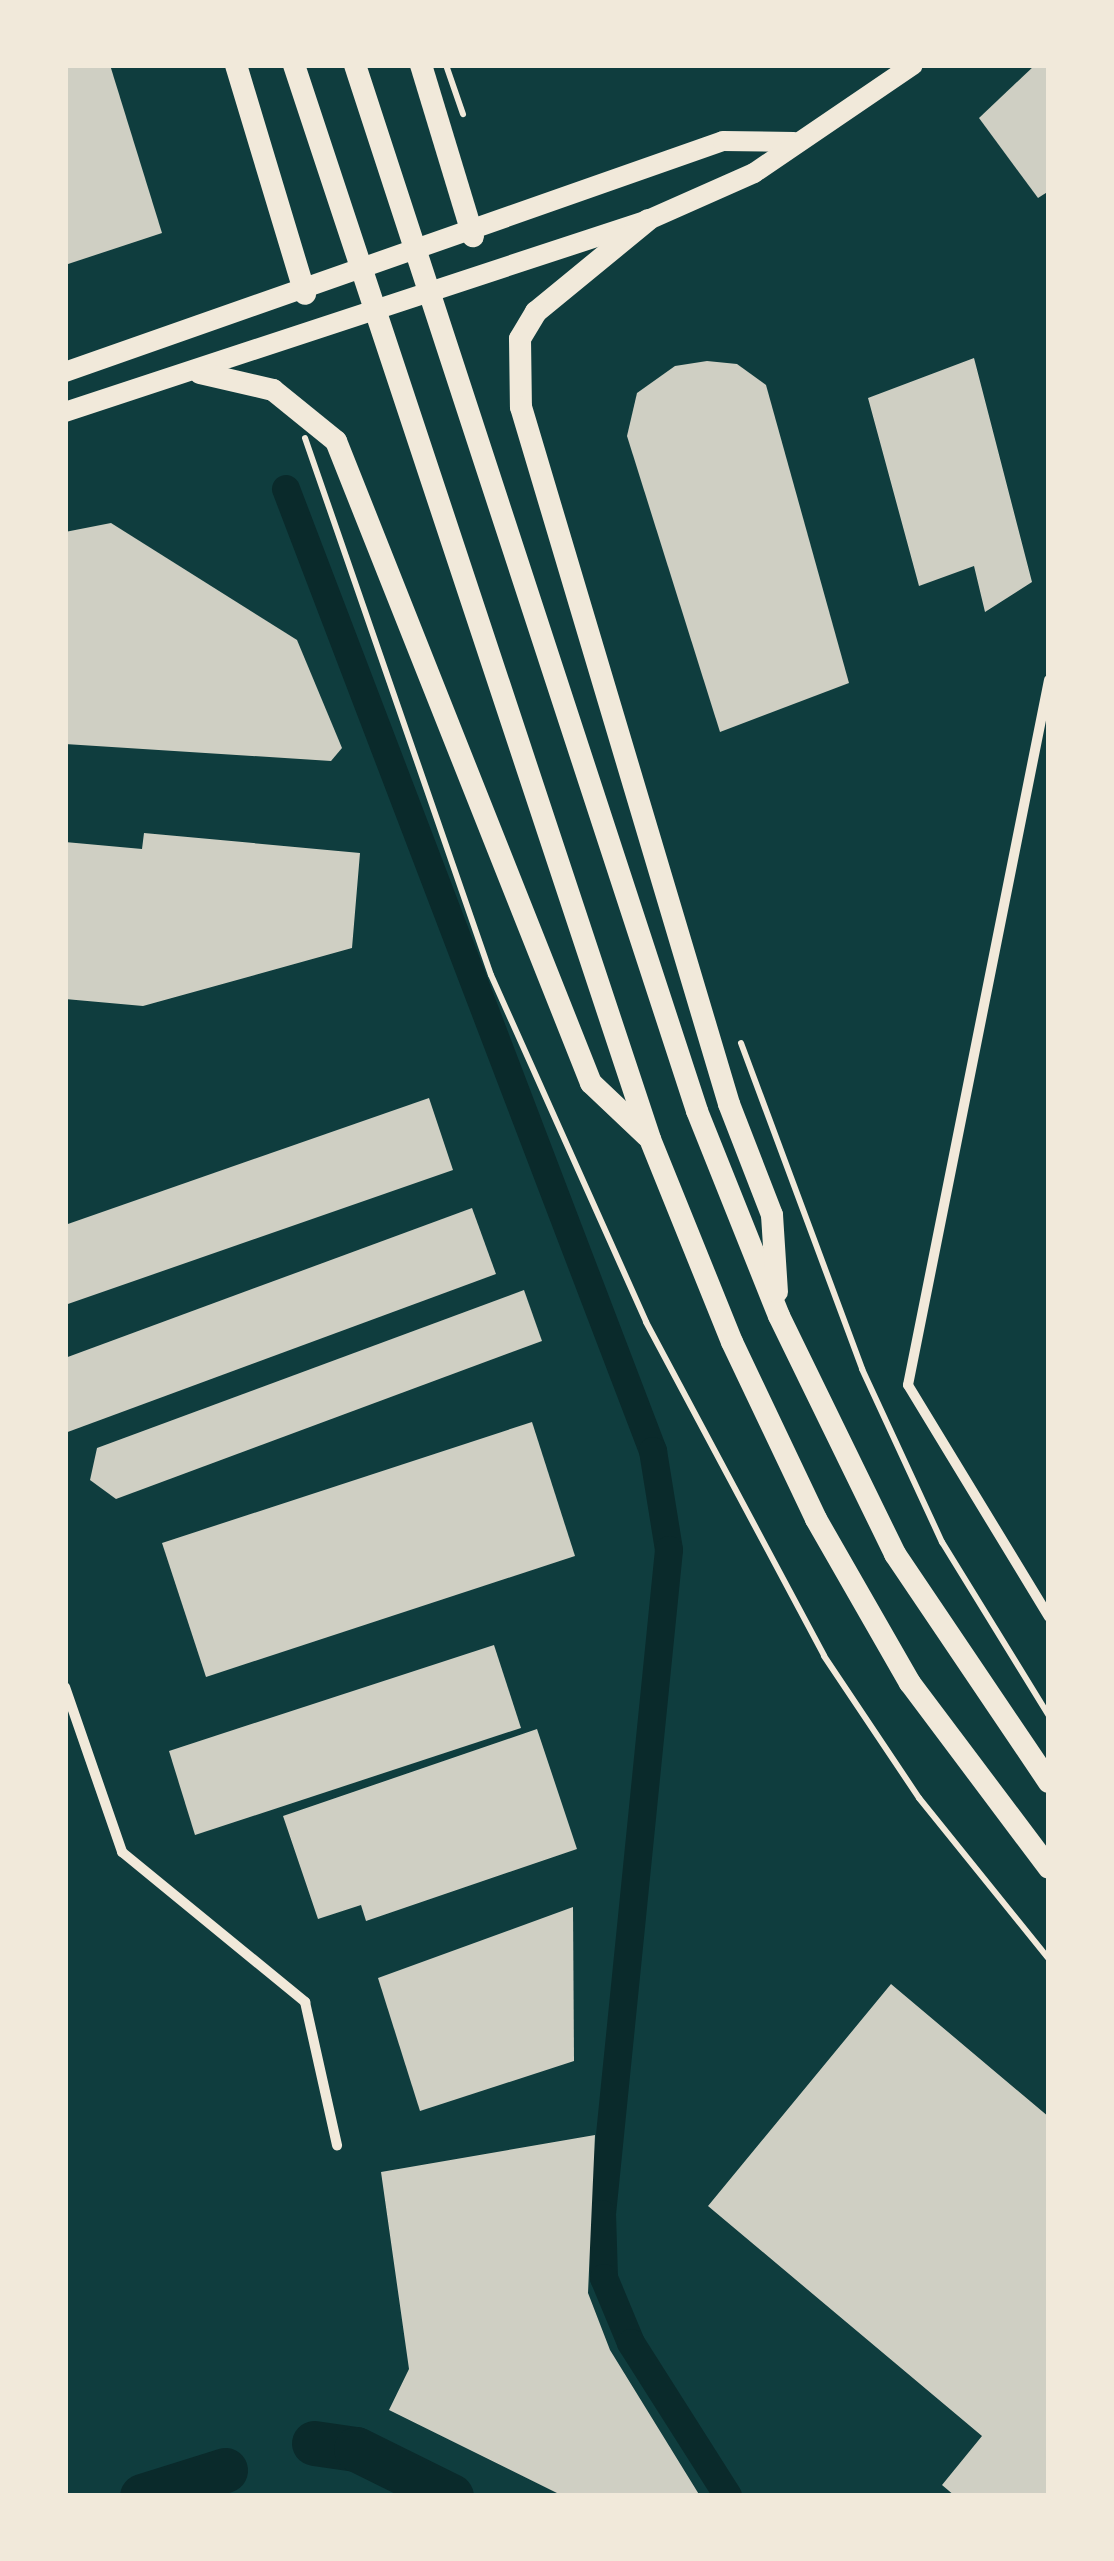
<!DOCTYPE html>
<style>
body{margin:0}
#map{position:relative;width:1114px;height:2561px;overflow:hidden;background:#0f3d3e;font-family:Roboto,sans-serif}
div>[style]{position:absolute}
.canal>*{height:28px;margin:-14px;padding:0 14px;transform-origin:14px;border-radius:14px;background:#0a2a2b}
.river>*{height:45px;margin:-22.5px;padding:0 22.5px;transform-origin:22.5px;border-radius:22.5px;background:#0a2a2b}
.building>*{inset:0;background:#cfcfc3}
.service>*{height:6px;margin:-3px;padding:0 3px;transform-origin:3px;border-radius:3px;background:#f1e9da}
.minor>*{height:10px;margin:-5px;padding:0 5px;transform-origin:5px;border-radius:5px;background:#f1e9da}
.primary>*{height:20px;margin:-10px;padding:0 10px;transform-origin:10px;border-radius:10px;background:#f1e9da}
.trunk>*{height:22px;margin:-11px;padding:0 11px;transform-origin:11px;border-radius:11px;background:#f1e9da}
span{translate:-50% -50%;white-space:nowrap;text-align:center;line-height:1.15;-webkit-text-stroke:10px #f1e9da;paint-order:stroke}
.frame{position:absolute;inset:0;border:68px solid #f1e9da;pointer-events:none}
</style>
<div id="map">
<div class="canal">
<div style="left:286px;top:489px;width:1030px;rotate:69.12deg"></div>
<div style="left:653px;top:1451px;width:100px;rotate:80.8deg"></div>
<div style="left:669px;top:1550px;width:667px;rotate:95.76deg"></div>
<div style="left:602px;top:2214px;width:64px;rotate:88.2deg"></div>
<div style="left:604px;top:2278px;width:70px;rotate:67.4deg"></div>
<div style="left:631px;top:2343px;width:181px;rotate:57.6deg"></div>
</div>
<div class="river">
<div style="left:314px;top:2443px;width:42px;rotate:8.1deg"></div>
<div style="left:356px;top:2449px;width:106px;rotate:26.3deg"></div>
<div style="left:142px;top:2496px;width:87px;rotate:-17.4deg"></div>
</div>
<div class="building">
<div style="clip-path:polygon(65px 65px,110px 65px,162px 233px,65px 265px)"></div>
<div style="clip-path:polygon(1035px 65px,1049px 65px,1049px 191px,1038px 198px,979px 118px)"></div>
<div style="clip-path:polygon(974px 358px,1032px 582px,985px 612px,974px 566px,919px 586px,868px 398px)"></div>
<div style="clip-path:polygon(707px 361px,737px 364px,766px 385px,849px 683px,720px 732px,627px 436px,637px 393px,675px 366px)"></div>
<div style="clip-path:polygon(111px 523px,297px 640px,342px 748px,331px 761px,65px 744px,65px 532px)"></div>
<div style="clip-path:polygon(144px 833px,360px 853px,352px 948px,143px 1006px,65px 999px,65px 842px,142px 849px)"></div>
<div style="clip-path:polygon(429px 1098px,453px 1170px,65px 1305px,65px 1225px)"></div>
<div style="clip-path:polygon(472px 1208px,496px 1274px,65px 1433px,65px 1358px)"></div>
<div style="clip-path:polygon(524px 1290px,542px 1341px,116px 1499px,90px 1480px,97px 1448px)"></div>
<div style="clip-path:polygon(532px 1422px,575px 1556px,206px 1677px,162px 1543px)"></div>
<div style="clip-path:polygon(494px 1645px,521px 1728px,195px 1835px,169px 1751px)"></div>
<div style="clip-path:polygon(537px 1729px,577px 1849px,366px 1921px,361px 1905px,318px 1919px,283px 1816px)"></div>
<div style="clip-path:polygon(573px 1907px,574px 2061px,420px 2111px,378px 1978px)"></div>
<div style="clip-path:polygon(891px 1984px,1049px 2117px,1049px 2496px,955px 2496px,942px 2485px,982px 2436px,708px 2206px)"></div>
<div style="clip-path:polygon(595px 2135px,588px 2293px,610px 2350px,700px 2496px,563px 2496px,389px 2410px,409px 2369px,381px 2172px)"></div>
</div>
<div class="service">
<div style="left:446px;top:65px;width:52px;rotate:70.9deg"></div>
<div style="left:305px;top:438px;width:568px;rotate:70.9deg"></div>
<div style="left:491px;top:975px;width:380px;rotate:65.9deg"></div>
<div style="left:646px;top:1322px;width:378px;rotate:61.9deg"></div>
<div style="left:824px;top:1656px;width:171px;rotate:56.2deg"></div>
<div style="left:919px;top:1798px;width:207px;rotate:51.1deg"></div>
<div style="left:741px;top:1043px;width:348px;rotate:69.6deg"></div>
<div style="left:862px;top:1369px;width:191px;rotate:65.2deg"></div>
<div style="left:942px;top:1542px;width:204px;rotate:58.4deg"></div>
</div>
<div class="minor">
<div style="left:1049px;top:680px;width:719px;rotate:101.31deg"></div>
<div style="left:908px;top:1385px;width:271px;rotate:58.7deg"></div>
<div style="left:65px;top:1687px;width:175px;rotate:70.9deg"></div>
<div style="left:122px;top:1852px;width:237px;rotate:39.3deg"></div>
<div style="left:305px;top:2002px;width:147px;rotate:77.4deg"></div>
</div>
<div class="primary">
<div style="left:65px;top:372px;width:697px;rotate:-19.34deg"></div>
<div style="left:723px;top:141px;width:71px;rotate:0.8deg"></div>
<div style="left:65px;top:412px;width:614px;rotate:-18.23deg"></div>
<div style="left:648px;top:220px;width:116px;rotate:-23.9deg"></div>
<div style="left:754px;top:173px;width:192px;rotate:-34.2deg"></div>
</div>
<div class="trunk">
<div style="left:236px;top:65px;width:239px;rotate:73.2deg"></div>
<div style="left:294px;top:65px;width:1131px;rotate:71.66deg"></div>
<div style="left:650px;top:1139px;width:219px;rotate:68deg"></div>
<div style="left:732px;top:1342px;width:196px;rotate:64.6deg"></div>
<div style="left:816px;top:1519px;width:189px;rotate:60.2deg"></div>
<div style="left:910px;top:1683px;width:231px;rotate:53.1deg"></div>
<div style="left:355px;top:65px;width:1100px;rotate:71.89deg"></div>
<div style="left:697px;top:1111px;width:221px;rotate:68.2deg"></div>
<div style="left:779px;top:1316px;width:265px;rotate:64deg"></div>
<div style="left:895px;top:1554px;width:275px;rotate:56deg"></div>
<div style="left:421px;top:65px;width:179px;rotate:73.1deg"></div>
<div style="left:648px;top:220px;width:145px;rotate:140.6deg"></div>
<div style="left:536px;top:312px;width:31px;rotate:121deg"></div>
<div style="left:520px;top:339px;width:68px;rotate:89.2deg"></div>
<div style="left:521px;top:407px;width:727px;rotate:73.38deg"></div>
<div style="left:729px;top:1104px;width:119px;rotate:68.8deg"></div>
<div style="left:772px;top:1215px;width:77px;rotate:86.3deg"></div>
<div style="left:200px;top:373px;width:75px;rotate:13.1deg"></div>
<div style="left:273px;top:390px;width:81px;rotate:39deg"></div>
<div style="left:336px;top:441px;width:691px;rotate:68.34deg"></div>
<div style="left:591px;top:1083px;width:77px;rotate:43.4deg"></div>
</div>
<div class="frame"></div>
</div>
